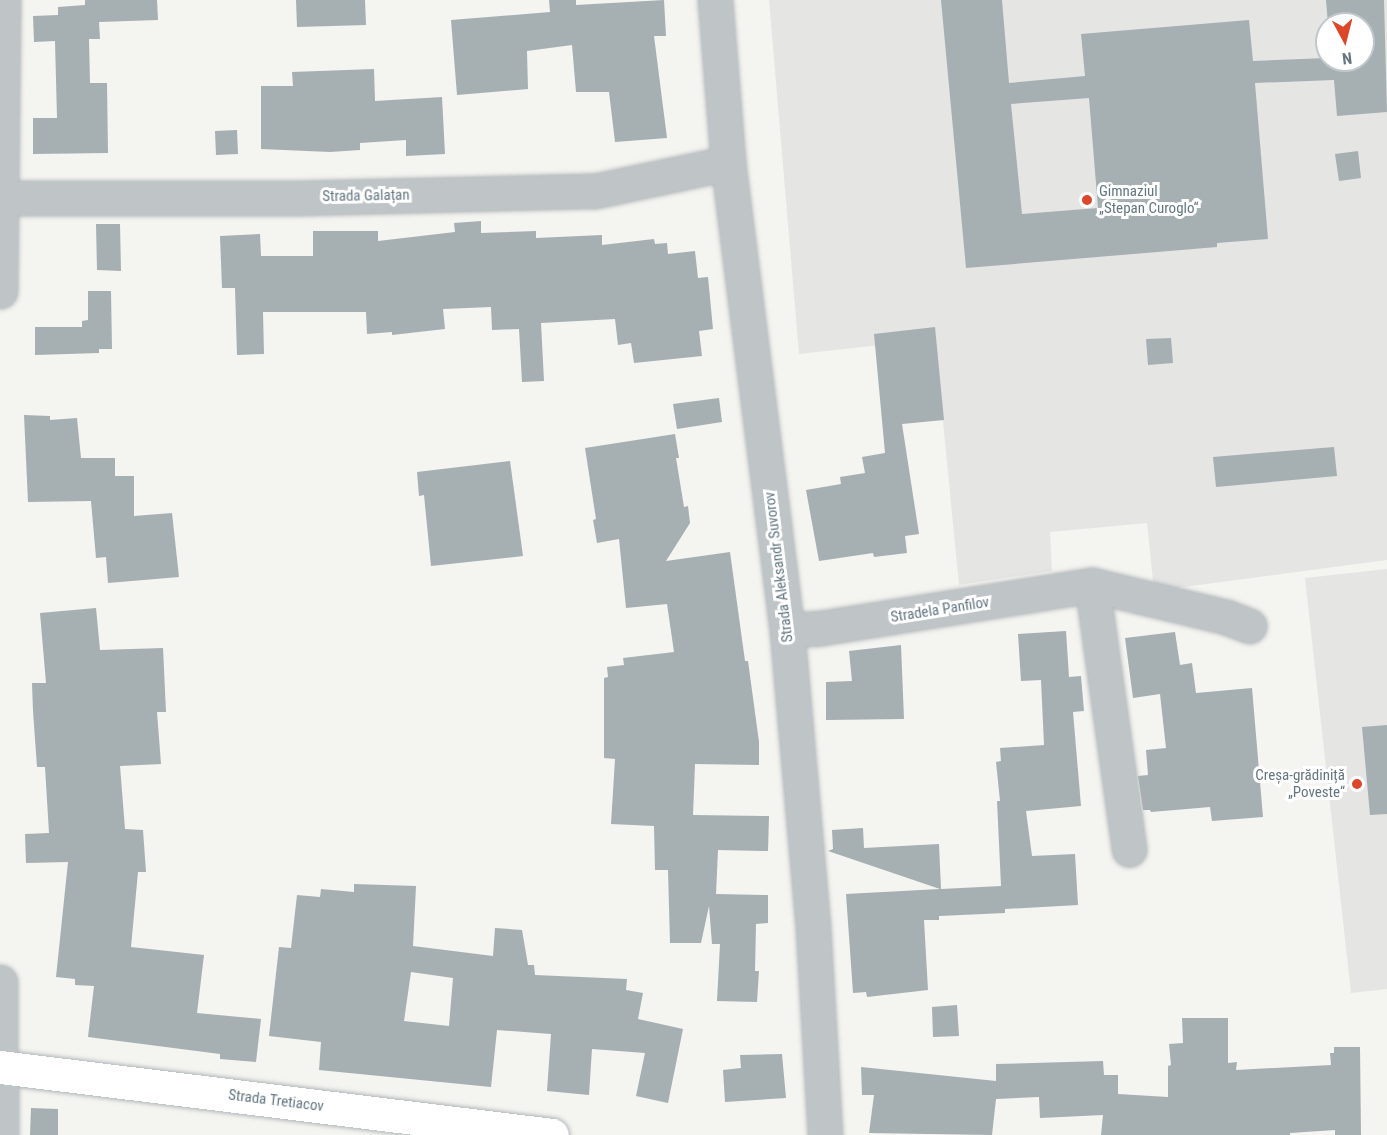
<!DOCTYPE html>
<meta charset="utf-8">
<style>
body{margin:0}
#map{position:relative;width:1387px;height:1135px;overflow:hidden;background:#f4f4f0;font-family:"Roboto Condensed",sans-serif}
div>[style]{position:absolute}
.built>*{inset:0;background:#e5e5e4}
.building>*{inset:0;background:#a6afb2}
.roads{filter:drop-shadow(0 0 2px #b2b7ba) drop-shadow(0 0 2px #b2b7ba)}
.street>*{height:33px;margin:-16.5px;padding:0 16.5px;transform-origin:16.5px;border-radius:16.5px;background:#bfc4c6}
.secondary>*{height:33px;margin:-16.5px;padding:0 16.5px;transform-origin:16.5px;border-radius:16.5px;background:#fff}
.dots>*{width:16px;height:16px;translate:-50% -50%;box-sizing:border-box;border:3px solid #fff;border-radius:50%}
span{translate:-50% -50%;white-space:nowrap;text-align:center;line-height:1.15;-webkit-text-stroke:6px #fff;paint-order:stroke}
.poi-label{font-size:15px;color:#647680}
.left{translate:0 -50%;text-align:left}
.right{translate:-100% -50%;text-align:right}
.street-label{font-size:15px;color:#647680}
.north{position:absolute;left:1315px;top:12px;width:60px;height:60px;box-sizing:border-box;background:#fff;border:2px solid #c1c8cc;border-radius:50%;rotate:173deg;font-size:16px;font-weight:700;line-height:24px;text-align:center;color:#647680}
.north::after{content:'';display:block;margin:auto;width:21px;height:27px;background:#dc4629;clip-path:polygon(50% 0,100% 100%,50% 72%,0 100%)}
</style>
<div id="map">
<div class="built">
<div style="clip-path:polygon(evenodd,769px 0,1387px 0,1387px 560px,1154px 591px,1147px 523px,1050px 532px,1052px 571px,959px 585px,935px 339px,799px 354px,769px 0,1327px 24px,1363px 24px,1363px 60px,1327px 60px,1327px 24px)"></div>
<div style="clip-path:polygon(1387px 569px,1387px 989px,1351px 993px,1305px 578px)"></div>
</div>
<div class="building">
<div style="clip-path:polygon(85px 0,157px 0,158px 20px,99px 22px,100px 39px,89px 39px,90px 83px,107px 83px,108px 153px,33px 154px,33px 118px,57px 118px,55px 41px,34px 42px,33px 16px,58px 15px,58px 7px,85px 5px)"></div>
<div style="clip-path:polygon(296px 0,365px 0,366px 25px,297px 27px)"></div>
<div style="clip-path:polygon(549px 0,576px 0,576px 5px,664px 0,666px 36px,654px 36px,667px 138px,615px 142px,609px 92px,576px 92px,572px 45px,527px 51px,528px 89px,457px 95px,451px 20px,550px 12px)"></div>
<div style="clip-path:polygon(evenodd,941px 0,1002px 0,1009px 83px,1085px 76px,1081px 34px,1249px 20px,1253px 61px,1327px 58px,1327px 60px,1363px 60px,1363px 24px,1328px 24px,1326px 0,1384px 0,1387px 112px,1337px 116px,1334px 80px,1255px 83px,1268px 239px,1217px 243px,1217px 247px,966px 268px,941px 0,1089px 98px,1098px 208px,1022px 214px,1011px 104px,1089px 98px)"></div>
<div style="clip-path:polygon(374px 69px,375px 101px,442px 97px,445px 154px,406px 156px,406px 140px,360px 143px,360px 150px,330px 152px,261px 149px,261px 86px,293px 86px,292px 72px)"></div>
<div style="clip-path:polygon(237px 130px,238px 154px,216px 155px,215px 131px)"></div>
<div style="clip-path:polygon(1358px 151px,1361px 178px,1339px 181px,1335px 154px)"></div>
<div style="clip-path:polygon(481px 221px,481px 233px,536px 231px,536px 238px,602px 235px,602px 245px,654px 239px,655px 244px,667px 243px,668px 254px,695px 251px,698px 278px,708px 277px,713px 329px,699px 331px,702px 356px,634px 363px,631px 343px,618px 345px,615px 319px,541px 323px,544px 381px,522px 382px,519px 329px,492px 330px,491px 307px,443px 309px,445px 329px,392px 335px,392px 332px,367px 334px,366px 312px,263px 312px,264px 354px,237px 355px,235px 288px,222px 288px,220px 236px,260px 234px,261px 256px,313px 256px,313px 231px,378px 231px,378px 241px,455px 232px,454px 223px)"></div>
<div style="clip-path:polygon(96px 224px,120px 224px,121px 271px,97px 270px)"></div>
<div style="clip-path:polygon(88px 291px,111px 291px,112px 349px,99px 349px,99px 353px,35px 355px,35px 327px,82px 327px,82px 321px,88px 320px)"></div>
<div style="clip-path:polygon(935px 327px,944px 420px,902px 424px,919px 534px,905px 536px,907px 553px,874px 557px,873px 553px,819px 561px,806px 490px,841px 484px,840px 477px,865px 473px,862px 457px,885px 453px,874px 334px)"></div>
<div style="clip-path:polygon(1171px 338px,1173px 363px,1148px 365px,1146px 339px)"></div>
<div style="clip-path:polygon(719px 398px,722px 422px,677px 429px,673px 404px)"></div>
<div style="clip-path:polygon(24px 415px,50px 416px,50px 420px,77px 418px,81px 458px,115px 458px,115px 476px,134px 476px,134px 516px,172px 513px,179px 577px,108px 583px,106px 557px,96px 558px,91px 501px,28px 502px)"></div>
<div style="clip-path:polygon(675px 434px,679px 458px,676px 458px,684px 507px,688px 506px,690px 523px,666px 561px,730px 552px,745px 661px,748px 661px,759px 742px,759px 765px,695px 764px,693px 815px,769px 816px,768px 851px,718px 850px,716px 894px,768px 895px,768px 923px,756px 924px,755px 971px,759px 971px,757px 1002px,717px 1001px,720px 944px,712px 944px,709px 906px,701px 943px,670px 943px,668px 870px,655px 870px,654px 826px,611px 824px,615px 759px,604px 758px,604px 678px,608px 677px,607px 667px,624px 665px,623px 658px,674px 652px,667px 604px,626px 608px,619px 539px,597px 543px,593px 520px,596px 519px,585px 448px)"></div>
<div style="clip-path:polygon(1334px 447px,1337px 476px,1216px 487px,1213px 457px)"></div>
<div style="clip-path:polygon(510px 461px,523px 556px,431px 566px,424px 495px,419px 496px,417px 472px)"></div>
<div style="clip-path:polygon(96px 608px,100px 650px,163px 648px,166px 712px,157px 712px,161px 764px,120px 766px,125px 829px,143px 830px,146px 872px,138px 872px,131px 947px,204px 955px,197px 1013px,261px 1019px,256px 1062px,220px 1059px,220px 1054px,88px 1037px,94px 986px,75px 985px,75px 979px,56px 977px,68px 862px,26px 863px,25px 834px,49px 833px,45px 767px,37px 767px,33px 711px,32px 683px,46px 683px,40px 613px)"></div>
<div style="clip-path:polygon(1066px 631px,1069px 677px,1081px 676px,1084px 711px,1073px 712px,1081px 806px,1026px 811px,1032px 856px,1075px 854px,1078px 905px,1005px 909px,1005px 913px,939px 916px,939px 920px,924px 920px,928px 990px,867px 997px,866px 992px,853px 993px,846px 894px,940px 889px,828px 851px,833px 849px,832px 830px,863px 828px,864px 848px,939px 844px,941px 889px,1001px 886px,997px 801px,1000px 801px,996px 762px,1001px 761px,1000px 748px,1044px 745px,1041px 680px,1021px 681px,1018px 634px)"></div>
<div style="clip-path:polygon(1175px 632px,1180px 665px,1192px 663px,1196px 693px,1252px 688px,1263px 817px,1212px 821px,1210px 807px,1151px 812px,1150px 810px,1143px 810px,1138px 776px,1148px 775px,1146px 750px,1166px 748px,1160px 694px,1133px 698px,1125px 638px)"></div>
<div style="clip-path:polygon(901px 645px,904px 719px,826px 720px,826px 682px,852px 681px,849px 651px)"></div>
<div style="clip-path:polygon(1387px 725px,1387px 814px,1370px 815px,1362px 727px)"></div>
<div style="clip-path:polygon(evenodd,354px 884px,416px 886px,413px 946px,493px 956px,495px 928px,522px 930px,528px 965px,534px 965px,535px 975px,627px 979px,626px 990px,643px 993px,638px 1019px,683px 1029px,668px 1103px,636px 1096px,645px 1053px,592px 1049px,589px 1095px,547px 1091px,551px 1034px,497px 1030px,491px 1087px,319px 1070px,321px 1042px,269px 1036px,279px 947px,291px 948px,297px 895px,320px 897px,321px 889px,354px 892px,354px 884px,411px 972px,453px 978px,449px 1026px,404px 1021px,411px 972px)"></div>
<div style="clip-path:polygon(957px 1005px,959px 1036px,933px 1037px,932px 1007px)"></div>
<div style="clip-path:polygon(1182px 1018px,1228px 1018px,1228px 1063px,1237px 1062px,1236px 1070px,1331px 1065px,1330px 1053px,1334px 1053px,1334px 1047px,1360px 1047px,1361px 1135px,1335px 1135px,1335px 1130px,1290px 1133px,1290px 1135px,1101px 1135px,1103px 1115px,1040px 1118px,1039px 1097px,996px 1099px,992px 1135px,869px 1133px,874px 1095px,862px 1095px,861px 1067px,996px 1081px,996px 1064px,1103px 1061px,1104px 1075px,1118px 1075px,1118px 1094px,1168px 1097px,1168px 1066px,1171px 1065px,1169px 1044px,1183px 1043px)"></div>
<div style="clip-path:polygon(782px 1054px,786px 1098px,725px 1102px,723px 1070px,741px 1068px,740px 1055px)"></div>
<div style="clip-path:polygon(31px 1108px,58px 1109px,58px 1135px,30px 1135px)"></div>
</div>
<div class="roads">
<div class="street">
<div style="left:715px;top:0;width:164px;rotate:85.4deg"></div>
<div style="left:728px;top:163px;width:471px;rotate:82.8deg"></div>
<div style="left:787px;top:630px;width:298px;rotate:85deg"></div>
<div style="left:813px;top:927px;width:208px;rotate:86.7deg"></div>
<div style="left:0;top:198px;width:298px"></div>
<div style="left:298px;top:198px;width:297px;rotate:-1.4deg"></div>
<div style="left:595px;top:191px;width:136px;rotate:-11.9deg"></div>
<div style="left:0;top:291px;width:291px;rotate:-89.4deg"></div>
<div style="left:1092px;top:585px;width:267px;rotate:82deg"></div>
<div style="left:787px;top:630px;width:34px;rotate:-3deg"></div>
<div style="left:821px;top:628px;width:274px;rotate:-9deg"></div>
<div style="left:1092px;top:585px;width:138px;rotate:13.4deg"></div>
<div style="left:1226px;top:617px;width:25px;rotate:21deg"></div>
<div style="left:0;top:982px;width:153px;rotate:89.6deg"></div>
</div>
<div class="secondary">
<div style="left:0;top:1067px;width:556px;rotate:7.02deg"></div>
</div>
</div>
<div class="dots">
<div style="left:1087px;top:200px;background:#dc4629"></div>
<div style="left:1357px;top:784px;background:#dc4629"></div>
</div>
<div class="poi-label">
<span class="left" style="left:1099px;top:200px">Gimnaziul<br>„Stepan Curoglo“</span>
<span class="right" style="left:1345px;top:784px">Creșa-grădiniță<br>„Poveste“</span>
</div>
<div class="street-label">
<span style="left:366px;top:196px;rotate:-1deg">Strada Galațan</span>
<span style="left:779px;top:567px;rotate:-97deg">Strada Aleksandr Suvorov</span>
<span style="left:940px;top:610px;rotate:-9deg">Stradela Panfilov</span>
<span style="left:276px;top:1101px;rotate:7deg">Strada Tretiacov</span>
</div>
<div class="north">N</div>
</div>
